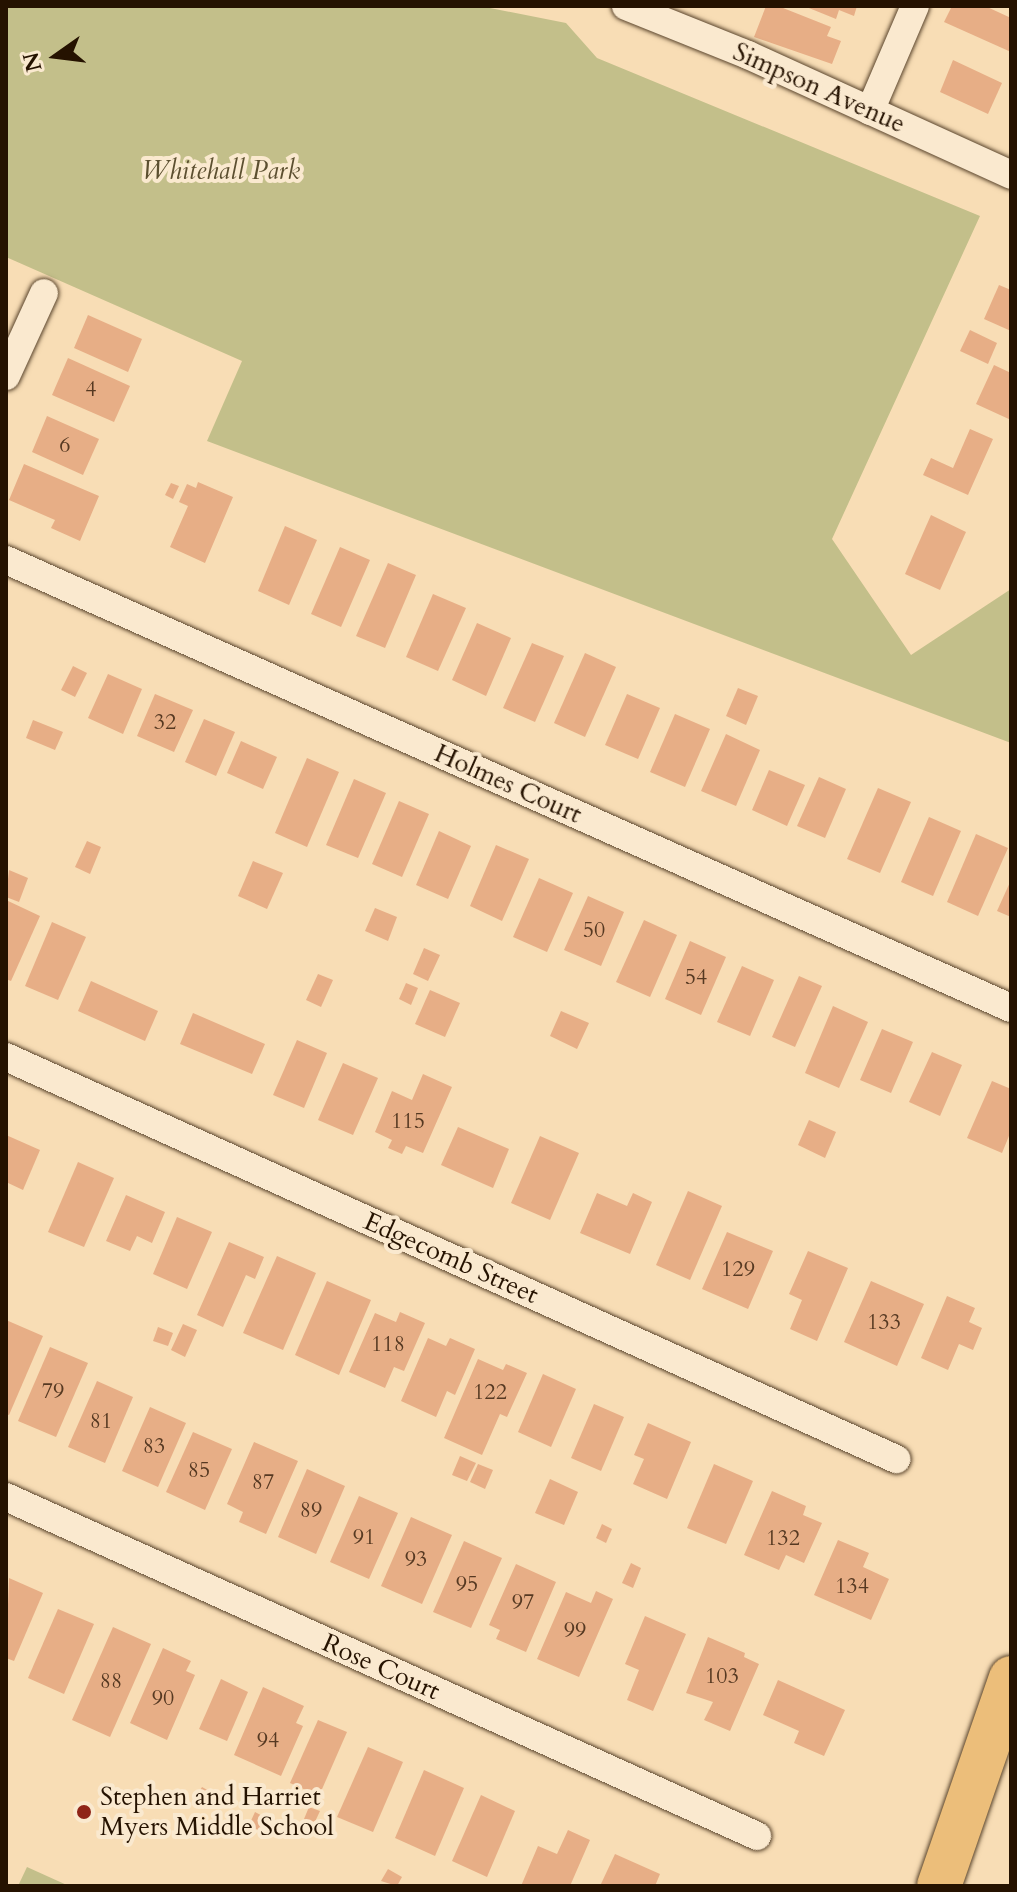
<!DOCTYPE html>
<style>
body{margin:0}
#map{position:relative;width:1017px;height:1892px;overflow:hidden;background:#f8ddb5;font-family:Cardo,serif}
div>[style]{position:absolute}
.green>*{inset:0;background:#c3bf8a}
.building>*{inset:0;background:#e7ae86}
.roads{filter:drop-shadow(0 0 2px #5a452d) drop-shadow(0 0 2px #5a452d)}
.street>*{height:28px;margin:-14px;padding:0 14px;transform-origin:14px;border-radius:14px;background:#fae9cf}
.highway>*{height:44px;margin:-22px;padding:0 22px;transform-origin:22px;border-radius:22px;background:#ecbe7a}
.dots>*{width:22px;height:22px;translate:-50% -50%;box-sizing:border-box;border:4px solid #fae9cf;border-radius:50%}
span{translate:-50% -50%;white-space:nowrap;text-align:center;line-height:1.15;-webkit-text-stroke:8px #fae9cf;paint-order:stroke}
.number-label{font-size:22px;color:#563922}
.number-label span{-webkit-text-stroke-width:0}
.street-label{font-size:26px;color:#251200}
.park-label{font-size:26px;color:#5c4f30;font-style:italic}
.poi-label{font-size:26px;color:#251200}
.left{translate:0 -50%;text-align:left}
.frame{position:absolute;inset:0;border:8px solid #251200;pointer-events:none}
.north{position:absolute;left:16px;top:16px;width:80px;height:80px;-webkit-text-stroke:6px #fae9cf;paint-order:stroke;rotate:256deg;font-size:22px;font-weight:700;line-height:32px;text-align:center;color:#251200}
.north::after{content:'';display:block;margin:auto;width:28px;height:36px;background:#251200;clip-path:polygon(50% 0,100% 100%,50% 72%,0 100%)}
</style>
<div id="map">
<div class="green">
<div style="clip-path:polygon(6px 6px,480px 6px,566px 23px,597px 58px,980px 216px,832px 539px,911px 655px,1011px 589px,1011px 743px,207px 441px,242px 361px,6px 257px)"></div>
<div style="clip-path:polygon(27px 1867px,69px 1886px,18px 1886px)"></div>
</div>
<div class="building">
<div style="clip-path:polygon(766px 6px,778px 6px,831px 27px,827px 36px,841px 41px,832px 64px,754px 37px)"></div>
<div style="clip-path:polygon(804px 6px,857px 6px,854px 16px,839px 10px,836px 19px)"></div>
<div style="clip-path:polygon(952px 6px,985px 6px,1011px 18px,1011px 52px,944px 22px)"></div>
<div style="clip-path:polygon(953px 60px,1002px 83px,988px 114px,940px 92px)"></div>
<div style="clip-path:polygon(999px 285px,1011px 290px,1011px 331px,984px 319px)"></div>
<div style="clip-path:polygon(88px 315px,142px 339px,128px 372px,74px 348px)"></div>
<div style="clip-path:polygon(970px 330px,997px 343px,988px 364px,960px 351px)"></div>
<div style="clip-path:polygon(68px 358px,130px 386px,114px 422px,52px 395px)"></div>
<div style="clip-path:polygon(994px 365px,1011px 373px,1011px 420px,976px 404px)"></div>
<div style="clip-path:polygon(47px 416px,99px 439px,83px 475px,32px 452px)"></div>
<div style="clip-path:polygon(970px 429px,993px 439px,968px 495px,923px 475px,931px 458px,953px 468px)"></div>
<div style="clip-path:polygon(24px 464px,99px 496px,80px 541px,51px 528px,55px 520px,9px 500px)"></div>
<div style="clip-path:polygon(198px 482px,233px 497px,205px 563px,170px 547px,188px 506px,179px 502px,187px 484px,196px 488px)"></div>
<div style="clip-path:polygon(171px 483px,179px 486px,173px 499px,165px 495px)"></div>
<div style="clip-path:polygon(931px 515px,966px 532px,940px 590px,905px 574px)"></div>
<div style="clip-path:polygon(285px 526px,317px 540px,289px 605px,258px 591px)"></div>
<div style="clip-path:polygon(340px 547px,370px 560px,341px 627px,311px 614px)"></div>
<div style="clip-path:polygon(388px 563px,416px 575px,385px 648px,356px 636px)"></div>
<div style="clip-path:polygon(433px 594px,466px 608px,438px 671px,406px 657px)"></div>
<div style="clip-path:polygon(477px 623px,511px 638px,486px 696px,452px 680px)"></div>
<div style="clip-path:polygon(532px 643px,564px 656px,535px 722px,503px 708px)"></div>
<div style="clip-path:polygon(585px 653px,616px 667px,585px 737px,554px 723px)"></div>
<div style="clip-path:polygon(73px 666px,87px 673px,75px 697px,61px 690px)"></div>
<div style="clip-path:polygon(108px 674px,142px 689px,123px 734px,88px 718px)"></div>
<div style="clip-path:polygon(738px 688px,758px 696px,746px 725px,726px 716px)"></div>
<div style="clip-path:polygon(155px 694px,193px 710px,174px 752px,137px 736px)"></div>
<div style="clip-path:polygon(627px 694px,660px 708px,638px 759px,605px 745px)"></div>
<div style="clip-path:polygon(675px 714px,710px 729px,685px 787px,650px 772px)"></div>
<div style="clip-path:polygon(204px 719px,235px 732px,216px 776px,185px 762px)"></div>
<div style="clip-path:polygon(33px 720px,63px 732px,55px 750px,26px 738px)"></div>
<div style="clip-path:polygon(726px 734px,760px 750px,736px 806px,701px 791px)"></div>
<div style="clip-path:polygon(241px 741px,277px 757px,263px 789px,227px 773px)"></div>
<div style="clip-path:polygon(307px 758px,339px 772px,307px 847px,275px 833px)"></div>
<div style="clip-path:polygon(769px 770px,805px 785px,787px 826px,752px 810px)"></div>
<div style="clip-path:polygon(819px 777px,846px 789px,825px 838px,797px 826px)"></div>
<div style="clip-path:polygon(354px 779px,386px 793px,358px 858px,326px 845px)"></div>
<div style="clip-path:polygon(878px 788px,911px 802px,880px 873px,847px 859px)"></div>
<div style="clip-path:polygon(399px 801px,429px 814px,402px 877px,372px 864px)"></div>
<div style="clip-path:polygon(929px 817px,961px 831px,933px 896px,901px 882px)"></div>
<div style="clip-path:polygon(439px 831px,471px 846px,448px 899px,416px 885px)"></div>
<div style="clip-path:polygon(976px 834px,1008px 848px,978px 916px,947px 902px)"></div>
<div style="clip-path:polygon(87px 841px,101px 847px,90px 874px,75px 867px)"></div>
<div style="clip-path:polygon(496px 845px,529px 859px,502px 921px,470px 906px)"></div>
<div style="clip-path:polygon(253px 861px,283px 873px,267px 909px,238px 896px)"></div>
<div style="clip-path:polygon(9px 870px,28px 878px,19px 902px,6px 897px)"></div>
<div style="clip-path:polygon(539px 878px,573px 893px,547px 952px,513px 937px)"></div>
<div style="clip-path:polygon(1011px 880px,1011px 917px,997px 911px)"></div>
<div style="clip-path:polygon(588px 896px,624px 912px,601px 966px,564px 950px)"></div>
<div style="clip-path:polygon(6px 900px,40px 916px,11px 981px,6px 979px)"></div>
<div style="clip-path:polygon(375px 908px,397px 917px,388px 941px,365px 931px)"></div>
<div style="clip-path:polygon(644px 920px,677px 935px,650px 997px,616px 982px)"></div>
<div style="clip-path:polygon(52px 922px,86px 937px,58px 1000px,25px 986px)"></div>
<div style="clip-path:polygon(690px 941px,726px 957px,701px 1015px,665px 999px)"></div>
<div style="clip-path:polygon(424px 948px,440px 955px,428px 981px,413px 974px)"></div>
<div style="clip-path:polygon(742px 966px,774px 980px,750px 1036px,717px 1022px)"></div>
<div style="clip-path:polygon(318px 974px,333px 980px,321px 1007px,306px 1000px)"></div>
<div style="clip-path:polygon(799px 976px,822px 986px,795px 1047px,772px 1037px)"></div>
<div style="clip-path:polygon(91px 981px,158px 1011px,145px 1041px,78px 1011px)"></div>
<div style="clip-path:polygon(406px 983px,418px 988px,411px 1005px,399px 999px)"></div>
<div style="clip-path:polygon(430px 990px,460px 1003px,445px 1037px,415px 1024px)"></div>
<div style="clip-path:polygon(833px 1006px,868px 1022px,839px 1088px,805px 1073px)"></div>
<div style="clip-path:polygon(561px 1011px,589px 1023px,577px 1049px,550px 1036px)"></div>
<div style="clip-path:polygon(193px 1013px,265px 1044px,252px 1074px,180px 1044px)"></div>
<div style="clip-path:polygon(882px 1029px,913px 1042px,891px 1093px,860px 1080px)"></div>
<div style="clip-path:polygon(297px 1040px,327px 1053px,304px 1108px,273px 1095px)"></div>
<div style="clip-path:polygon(932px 1052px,962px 1065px,940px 1116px,909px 1102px)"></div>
<div style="clip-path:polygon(343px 1063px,378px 1078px,353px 1135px,318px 1120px)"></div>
<div style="clip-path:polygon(423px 1074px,452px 1087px,423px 1153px,406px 1146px,402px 1154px,388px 1148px,392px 1140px,375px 1132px,392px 1091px,412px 1100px)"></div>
<div style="clip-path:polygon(992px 1081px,1011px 1089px,1011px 1131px,1002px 1153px,967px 1138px)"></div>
<div style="clip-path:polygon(809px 1120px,836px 1132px,825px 1158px,798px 1145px)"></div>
<div style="clip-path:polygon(458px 1127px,509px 1149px,493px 1188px,441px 1165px)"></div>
<div style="clip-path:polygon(6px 1135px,40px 1150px,23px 1190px,6px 1182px)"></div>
<div style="clip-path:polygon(540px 1136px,579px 1153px,550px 1220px,511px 1203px)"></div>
<div style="clip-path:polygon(78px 1162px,114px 1178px,84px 1247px,48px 1232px)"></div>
<div style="clip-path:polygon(688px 1191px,722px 1206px,690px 1280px,656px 1265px)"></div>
<div style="clip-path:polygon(597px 1193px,627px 1206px,633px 1193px,652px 1202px,630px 1254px,580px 1233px)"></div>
<div style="clip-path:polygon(126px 1195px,165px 1212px,152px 1243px,137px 1236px,130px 1251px,106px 1241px)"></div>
<div style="clip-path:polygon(177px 1217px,212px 1232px,187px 1289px,153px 1274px)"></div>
<div style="clip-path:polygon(727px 1232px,773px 1251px,748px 1309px,702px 1289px)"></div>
<div style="clip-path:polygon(229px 1242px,264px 1257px,255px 1279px,246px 1275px,223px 1327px,197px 1315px)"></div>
<div style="clip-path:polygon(808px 1251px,848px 1268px,817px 1341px,790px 1329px,802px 1300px,789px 1294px)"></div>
<div style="clip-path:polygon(277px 1256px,316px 1273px,283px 1350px,243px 1333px)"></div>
<div style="clip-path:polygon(327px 1281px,371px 1300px,339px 1375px,295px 1355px)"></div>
<div style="clip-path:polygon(871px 1281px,924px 1304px,897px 1366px,844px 1342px)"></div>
<div style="clip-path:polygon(947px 1296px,975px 1308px,969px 1322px,982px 1328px,973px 1350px,959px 1344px,948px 1370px,921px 1358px)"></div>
<div style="clip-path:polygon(400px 1312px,425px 1323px,404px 1371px,394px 1367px,385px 1388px,349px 1372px,375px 1313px,396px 1322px)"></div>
<div style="clip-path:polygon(6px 1320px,43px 1336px,9px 1415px,6px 1414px)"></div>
<div style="clip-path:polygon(183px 1324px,197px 1330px,185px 1357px,171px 1350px)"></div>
<div style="clip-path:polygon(158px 1327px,173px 1333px,168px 1346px,153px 1341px)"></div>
<div style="clip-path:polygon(428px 1338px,446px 1346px,450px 1338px,475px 1349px,455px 1395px,447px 1391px,436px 1417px,401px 1401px)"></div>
<div style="clip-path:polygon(50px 1347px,88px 1363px,56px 1437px,18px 1421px)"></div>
<div style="clip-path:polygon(478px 1359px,503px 1370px,506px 1364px,527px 1373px,507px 1417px,500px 1414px,482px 1455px,444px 1438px)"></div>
<div style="clip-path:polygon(543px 1374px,576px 1389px,551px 1447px,518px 1432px)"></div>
<div style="clip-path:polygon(97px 1381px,133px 1397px,105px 1463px,68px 1447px)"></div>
<div style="clip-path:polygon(594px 1404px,624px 1417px,601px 1471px,571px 1458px)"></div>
<div style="clip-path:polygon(150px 1407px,186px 1423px,158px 1487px,122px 1471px)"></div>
<div style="clip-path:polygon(648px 1423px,691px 1442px,667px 1499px,633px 1484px,644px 1459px,634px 1455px)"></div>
<div style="clip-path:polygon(193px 1432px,232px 1449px,205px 1510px,166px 1492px)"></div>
<div style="clip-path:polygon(254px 1442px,298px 1461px,266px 1534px,239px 1522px,243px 1512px,227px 1504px)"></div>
<div style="clip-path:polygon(460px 1456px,476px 1463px,467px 1481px,452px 1475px)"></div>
<div style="clip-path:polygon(478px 1464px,493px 1470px,485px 1489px,470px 1482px)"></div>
<div style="clip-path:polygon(714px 1464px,753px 1481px,726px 1544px,687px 1528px)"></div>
<div style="clip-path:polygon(307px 1469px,345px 1486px,316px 1554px,278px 1537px)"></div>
<div style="clip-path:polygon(550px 1479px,578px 1492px,564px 1525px,535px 1513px)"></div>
<div style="clip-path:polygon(772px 1491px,806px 1506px,803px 1515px,822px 1523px,804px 1563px,786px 1555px,779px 1570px,744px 1555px)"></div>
<div style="clip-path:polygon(359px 1496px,398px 1513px,369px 1579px,330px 1562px)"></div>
<div style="clip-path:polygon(411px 1517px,452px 1535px,422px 1604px,381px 1586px)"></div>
<div style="clip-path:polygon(602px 1524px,612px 1529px,606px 1543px,596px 1538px)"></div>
<div style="clip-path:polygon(838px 1540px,869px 1553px,863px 1567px,889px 1579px,871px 1620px,814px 1595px)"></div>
<div style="clip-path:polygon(464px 1541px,502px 1558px,471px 1628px,433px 1612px)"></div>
<div style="clip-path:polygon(631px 1563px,641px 1568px,633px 1588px,622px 1583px)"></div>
<div style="clip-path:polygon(516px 1564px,556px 1582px,526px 1652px,496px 1639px,500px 1630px,489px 1625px)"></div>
<div style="clip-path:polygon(9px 1578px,43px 1593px,14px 1661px,6px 1658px)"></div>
<div style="clip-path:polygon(596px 1591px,613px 1599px,579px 1677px,537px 1659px,566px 1592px,591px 1603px)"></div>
<div style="clip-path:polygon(58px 1609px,94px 1624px,64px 1694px,28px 1678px)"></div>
<div style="clip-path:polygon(645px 1616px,686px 1634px,653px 1711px,627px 1700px,639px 1670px,625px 1664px)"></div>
<div style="clip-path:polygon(113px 1627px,151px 1644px,110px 1737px,72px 1720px)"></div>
<div style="clip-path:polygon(708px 1637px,745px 1653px,744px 1657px,759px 1664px,730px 1731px,704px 1720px,713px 1702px,686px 1693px)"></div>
<div style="clip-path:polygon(163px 1648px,191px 1661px,186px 1671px,195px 1675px,167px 1740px,130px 1723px)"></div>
<div style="clip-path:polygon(221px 1679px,248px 1692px,227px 1741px,199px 1729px)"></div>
<div style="clip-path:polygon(778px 1680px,845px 1710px,824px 1756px,794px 1743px,799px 1731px,763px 1715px)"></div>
<div style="clip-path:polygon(263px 1687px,304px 1706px,296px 1723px,303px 1726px,281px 1776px,234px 1755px)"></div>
<div style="clip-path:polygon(318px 1720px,347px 1732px,319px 1796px,290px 1783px)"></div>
<div style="clip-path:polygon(368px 1747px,403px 1762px,373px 1832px,337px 1817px)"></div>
<div style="clip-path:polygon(424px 1770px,464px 1788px,435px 1856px,395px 1838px)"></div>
<div style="clip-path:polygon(202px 1787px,216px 1795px,210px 1807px,195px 1799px)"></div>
<div style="clip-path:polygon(481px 1795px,515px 1811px,487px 1877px,452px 1861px)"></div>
<div style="clip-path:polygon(309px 1807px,320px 1811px,314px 1824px,304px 1819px)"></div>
<div style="clip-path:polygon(255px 1812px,270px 1820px,263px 1833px,249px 1825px)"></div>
<div style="clip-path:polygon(568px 1830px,590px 1840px,570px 1886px,521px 1886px,538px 1846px,557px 1854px)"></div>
<div style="clip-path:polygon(615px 1854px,660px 1874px,655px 1886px,600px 1886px)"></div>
<div style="clip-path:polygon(388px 1869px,402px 1877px,397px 1886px,381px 1881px)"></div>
</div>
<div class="roads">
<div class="street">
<div style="left:626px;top:6px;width:131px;rotate:21.9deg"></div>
<div style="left:748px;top:55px;width:289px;rotate:24.5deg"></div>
<div style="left:870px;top:111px;width:114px;rotate:-66.8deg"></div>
<div style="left:6px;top:376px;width:91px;rotate:-65.4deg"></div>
<div style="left:6px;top:560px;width:1100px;rotate:24.03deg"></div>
<div style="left:6px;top:1057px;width:977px;rotate:24.31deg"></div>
<div style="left:6px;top:1497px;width:824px;rotate:24.29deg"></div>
</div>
<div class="highway">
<div style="left:939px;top:1886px;width:220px;rotate:-70.9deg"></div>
</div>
</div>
<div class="dots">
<div style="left:84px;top:1812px;background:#8f2418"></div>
</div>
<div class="number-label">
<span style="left:91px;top:390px">4</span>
<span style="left:65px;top:446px">6</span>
<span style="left:165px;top:723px">32</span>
<span style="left:594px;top:931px">50</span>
<span style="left:696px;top:978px">54</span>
<span style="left:408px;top:1122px">115</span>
<span style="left:738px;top:1270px">129</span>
<span style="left:884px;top:1323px">133</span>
<span style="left:388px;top:1345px">118</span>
<span style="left:53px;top:1392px">79</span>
<span style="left:490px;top:1393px">122</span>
<span style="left:101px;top:1422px">81</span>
<span style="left:154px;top:1447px">83</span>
<span style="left:199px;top:1471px">85</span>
<span style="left:263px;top:1483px">87</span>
<span style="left:311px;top:1511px">89</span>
<span style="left:364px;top:1538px">91</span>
<span style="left:783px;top:1539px">132</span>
<span style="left:416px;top:1560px">93</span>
<span style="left:467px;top:1585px">95</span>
<span style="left:852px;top:1587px">134</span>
<span style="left:523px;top:1603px">97</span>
<span style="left:575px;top:1631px">99</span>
<span style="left:722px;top:1677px">103</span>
<span style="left:111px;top:1682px">88</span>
<span style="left:163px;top:1699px">90</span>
<span style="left:268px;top:1741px">94</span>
</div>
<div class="street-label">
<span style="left:819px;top:88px;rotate:24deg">Simpson Avenue</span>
<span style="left:508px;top:784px;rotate:24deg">Holmes Court</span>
<span style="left:451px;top:1258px;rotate:24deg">Edgecomb Street</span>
<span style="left:381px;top:1667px;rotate:24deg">Rose Court</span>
</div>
<div class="park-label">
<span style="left:221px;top:171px">Whitehall Park</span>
</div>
<div class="poi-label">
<span class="left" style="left:100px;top:1812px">Stephen and Harriet<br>Myers Middle School</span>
</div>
<div class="frame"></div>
<div class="north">N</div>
</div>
